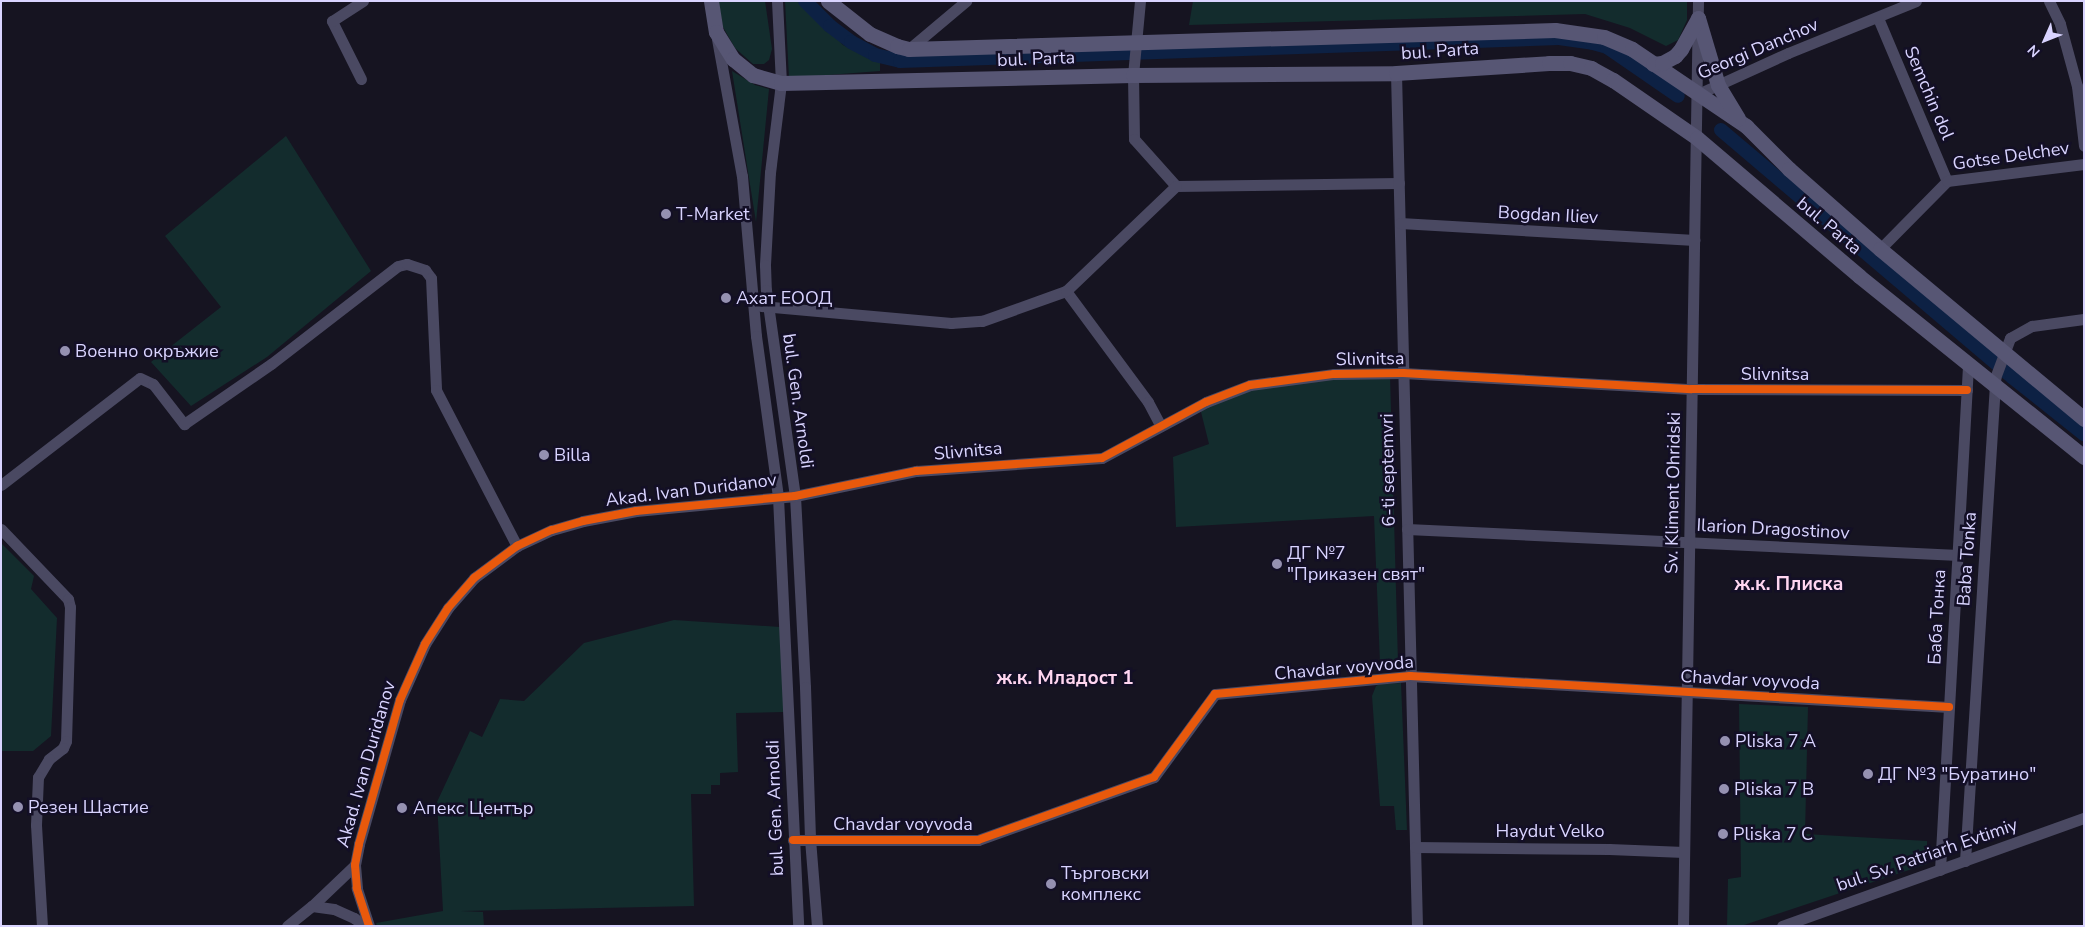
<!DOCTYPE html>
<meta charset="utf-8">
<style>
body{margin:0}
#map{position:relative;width:2085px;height:927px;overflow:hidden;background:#161421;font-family:"Nunito Sans",sans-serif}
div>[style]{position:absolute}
.green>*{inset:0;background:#132c2d}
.canal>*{height:14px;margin:-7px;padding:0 7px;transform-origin:7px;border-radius:7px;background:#0d2144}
.minor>*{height:11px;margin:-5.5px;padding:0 5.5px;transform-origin:5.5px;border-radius:5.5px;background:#4a4962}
.secondary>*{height:15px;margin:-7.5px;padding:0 7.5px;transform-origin:7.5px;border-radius:7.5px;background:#575674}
.cycleway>*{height:8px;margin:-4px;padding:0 4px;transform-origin:4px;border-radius:4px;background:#e8590c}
.dots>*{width:14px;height:14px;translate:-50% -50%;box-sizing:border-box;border:2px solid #130f26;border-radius:50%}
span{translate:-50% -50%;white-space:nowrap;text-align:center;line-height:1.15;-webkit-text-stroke:5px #130f26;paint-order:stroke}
.street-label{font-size:18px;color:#d9d4ff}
.poi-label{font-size:18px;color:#d9d4ff}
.left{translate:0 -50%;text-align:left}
.neighbourhood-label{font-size:19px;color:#ffd6f0;font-weight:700}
.frame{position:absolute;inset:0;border:2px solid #d9d4ff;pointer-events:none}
.north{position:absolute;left:2020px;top:15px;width:50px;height:50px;-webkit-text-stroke:4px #130f26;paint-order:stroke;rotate:226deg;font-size:14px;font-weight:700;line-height:20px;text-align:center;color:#d9d4ff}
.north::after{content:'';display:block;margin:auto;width:18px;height:22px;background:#d9d4ff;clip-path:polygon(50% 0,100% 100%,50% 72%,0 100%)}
</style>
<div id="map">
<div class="green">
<div style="clip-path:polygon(718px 1px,765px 1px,772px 49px,769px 60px,764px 64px,753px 64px,735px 48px,723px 27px)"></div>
<div style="clip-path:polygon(785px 1px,800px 1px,843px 45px,880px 63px,880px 71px,789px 78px)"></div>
<div style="clip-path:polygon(1193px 1px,1687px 1px,1687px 20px,1678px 40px,1666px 46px,1630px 28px,1585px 14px,1189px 25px)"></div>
<div style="clip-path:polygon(732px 71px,755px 85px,769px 89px,756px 222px)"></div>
<div style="clip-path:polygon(286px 136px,371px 271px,267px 357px,191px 406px,151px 362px,221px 307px,165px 236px)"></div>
<div style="clip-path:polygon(1390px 375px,1398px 662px,1380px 663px,1374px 516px,1176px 527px,1173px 457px,1209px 444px,1200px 408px,1247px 386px)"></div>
<div style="clip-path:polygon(1px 543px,34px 576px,31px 589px,57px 618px,51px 736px,33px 751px,1px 751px)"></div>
<div style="clip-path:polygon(674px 620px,780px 627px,784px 712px,736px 713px,738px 772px,720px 773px,720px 785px,711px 785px,711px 794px,691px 794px,694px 906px,460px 911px,483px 912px,484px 926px,377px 926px,376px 923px,443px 911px,437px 802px,470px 731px,482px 737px,500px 699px,524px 701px,584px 643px)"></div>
<div style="clip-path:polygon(1401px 683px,1407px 830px,1396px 830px,1394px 806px,1380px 806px,1372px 696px,1376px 686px,1380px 684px)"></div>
<div style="clip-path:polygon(1739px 704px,1808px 707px,1805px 834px,1927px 841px,1927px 864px,1741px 926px,1727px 926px,1728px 879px,1741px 877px)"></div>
</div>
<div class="canal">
<div style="left:805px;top:1px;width:35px;rotate:45deg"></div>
<div style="left:830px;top:26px;width:26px;rotate:37deg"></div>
<div style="left:851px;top:42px;width:27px;rotate:28deg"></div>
<div style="left:875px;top:55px;width:26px;rotate:13deg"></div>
<div style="left:900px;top:61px;width:659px;rotate:-2deg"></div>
<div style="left:1559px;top:38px;width:34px;rotate:8deg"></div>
<div style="left:1593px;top:43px;width:15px;rotate:16deg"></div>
<div style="left:1607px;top:47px;width:86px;rotate:34.6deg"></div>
<div style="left:1721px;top:130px;width:382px;rotate:40.3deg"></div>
<div style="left:2012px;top:377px;width:92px;rotate:38.4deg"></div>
</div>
<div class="minor">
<div style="left:777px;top:1px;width:82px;rotate:87.2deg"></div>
<div style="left:781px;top:83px;width:90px;rotate:97deg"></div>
<div style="left:770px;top:172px;width:93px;rotate:93.1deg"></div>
<div style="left:765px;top:265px;width:25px;rotate:88deg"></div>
<div style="left:766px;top:290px;width:208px;rotate:82deg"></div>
<div style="left:795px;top:496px;width:191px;rotate:87deg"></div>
<div style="left:805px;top:687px;width:152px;rotate:88.1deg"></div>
<div style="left:810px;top:839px;width:87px;rotate:85.4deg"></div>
<div style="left:1140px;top:1px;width:74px;rotate:95.4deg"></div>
<div style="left:1133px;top:75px;width:64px;rotate:89.1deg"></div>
<div style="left:1134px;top:139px;width:63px;rotate:48.2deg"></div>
<div style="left:1176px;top:186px;width:223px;rotate:-0.8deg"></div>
<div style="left:2049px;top:1px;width:25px;rotate:64deg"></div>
<div style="left:2060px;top:24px;width:64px;rotate:74.7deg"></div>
<div style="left:2077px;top:86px;width:60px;rotate:83.3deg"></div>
<div style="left:1878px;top:18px;width:177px;rotate:67.1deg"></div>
<div style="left:717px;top:39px;width:139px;rotate:79.7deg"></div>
<div style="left:742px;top:176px;width:161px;rotate:85deg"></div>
<div style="left:756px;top:336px;width:162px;rotate:82.2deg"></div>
<div style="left:778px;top:497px;width:429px;rotate:87.3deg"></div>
<div style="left:909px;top:49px;width:75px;rotate:-40.1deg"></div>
<div style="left:1396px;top:73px;width:853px;rotate:88.59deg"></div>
<div style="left:361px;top:79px;width:65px;rotate:-116.6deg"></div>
<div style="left:332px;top:21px;width:37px;rotate:-33deg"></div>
<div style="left:1698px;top:94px;width:99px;rotate:-24.5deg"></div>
<div style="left:1788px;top:53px;width:138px;rotate:-22.1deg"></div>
<div style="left:1400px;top:223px;width:295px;rotate:3.3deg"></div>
<div style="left:1880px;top:249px;width:95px;rotate:-45.4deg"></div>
<div style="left:1947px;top:181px;width:138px;rotate:-7.1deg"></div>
<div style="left:1066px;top:291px;width:138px;rotate:53.5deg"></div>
<div style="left:1148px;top:402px;width:27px;rotate:62deg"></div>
<div style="left:761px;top:306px;width:191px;rotate:5.1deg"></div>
<div style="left:951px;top:323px;width:31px;rotate:-4deg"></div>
<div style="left:982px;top:321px;width:89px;rotate:-19.7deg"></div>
<div style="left:1066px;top:291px;width:152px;rotate:-43.7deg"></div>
<div style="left:1px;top:485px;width:175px;rotate:-37.6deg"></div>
<div style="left:140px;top:378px;width:14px;rotate:25deg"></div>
<div style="left:153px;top:384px;width:51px;rotate:52.2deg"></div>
<div style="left:184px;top:424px;width:106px;rotate:-34.6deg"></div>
<div style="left:271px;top:364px;width:160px;rotate:-37.7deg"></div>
<div style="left:398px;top:266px;width:9px;rotate:-13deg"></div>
<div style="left:407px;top:264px;width:19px;rotate:18deg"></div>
<div style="left:425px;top:270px;width:10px;rotate:53deg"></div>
<div style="left:431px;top:278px;width:112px;rotate:87.4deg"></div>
<div style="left:436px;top:390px;width:176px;rotate:62.6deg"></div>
<div style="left:1px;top:529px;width:97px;rotate:46.3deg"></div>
<div style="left:68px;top:599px;width:8px;rotate:76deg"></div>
<div style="left:70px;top:607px;width:134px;rotate:91.7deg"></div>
<div style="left:66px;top:741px;width:8px;rotate:113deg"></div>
<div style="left:63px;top:748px;width:18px;rotate:142deg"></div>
<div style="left:49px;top:759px;width:21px;rotate:121deg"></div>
<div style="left:38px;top:777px;width:48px;rotate:92.4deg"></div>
<div style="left:36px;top:825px;width:101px;rotate:86.6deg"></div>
<div style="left:1407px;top:529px;width:552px;rotate:2.7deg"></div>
<div style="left:793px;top:840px;width:185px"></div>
<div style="left:978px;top:840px;width:187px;rotate:-19.7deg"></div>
<div style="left:1154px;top:777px;width:103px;rotate:-53.7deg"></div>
<div style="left:1215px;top:694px;width:196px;rotate:-5.3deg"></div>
<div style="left:1410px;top:676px;width:540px;rotate:3.29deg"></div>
<div style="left:1415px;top:847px;width:194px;rotate:0.6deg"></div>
<div style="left:1609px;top:849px;width:75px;rotate:2.3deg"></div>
<div style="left:1965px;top:861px;width:484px;rotate:-86.4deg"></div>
<div style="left:1995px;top:378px;width:43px;rotate:-69.4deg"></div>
<div style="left:2010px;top:338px;width:25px;rotate:-29deg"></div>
<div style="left:2032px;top:326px;width:52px;rotate:-7.7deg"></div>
<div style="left:1940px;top:870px;width:505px;rotate:-86.82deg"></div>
<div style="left:312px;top:906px;width:22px;rotate:8deg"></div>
<div style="left:334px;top:909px;width:22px;rotate:24deg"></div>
<div style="left:354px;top:918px;width:14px;rotate:36deg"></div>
<div style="left:287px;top:926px;width:32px;rotate:-39deg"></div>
<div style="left:312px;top:906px;width:59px;rotate:-43.6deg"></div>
<div style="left:369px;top:926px;width:40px;rotate:-108deg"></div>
<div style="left:357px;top:888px;width:23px;rotate:-95deg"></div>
<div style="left:355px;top:865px;width:21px;rotate:-79deg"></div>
<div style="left:359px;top:844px;width:150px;rotate:-74.1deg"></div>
<div style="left:400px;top:700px;width:61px;rotate:-65.9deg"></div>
<div style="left:425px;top:644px;width:43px;rotate:-57.4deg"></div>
<div style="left:448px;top:608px;width:40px;rotate:-49deg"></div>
<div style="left:474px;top:578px;width:54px;rotate:-36.7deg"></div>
<div style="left:517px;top:546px;width:38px;rotate:-25deg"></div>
<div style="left:552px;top:530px;width:32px;rotate:-16deg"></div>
<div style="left:583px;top:521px;width:54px;rotate:-10.7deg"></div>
<div style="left:636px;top:511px;width:160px;rotate:-5.4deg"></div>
<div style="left:795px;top:496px;width:124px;rotate:-11.7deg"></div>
<div style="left:916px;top:471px;width:186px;rotate:-4deg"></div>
<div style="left:1102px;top:458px;width:118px;rotate:-28.3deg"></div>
<div style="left:1206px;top:402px;width:47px;rotate:-21.1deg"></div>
<div style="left:1250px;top:385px;width:85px;rotate:-7.5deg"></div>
<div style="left:1334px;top:374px;width:69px;rotate:-0.8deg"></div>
<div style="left:1403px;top:373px;width:289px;rotate:3.2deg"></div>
<div style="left:1692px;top:389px;width:275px;rotate:0.2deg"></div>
<div style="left:1683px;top:926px;width:925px;rotate:-89.07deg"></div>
<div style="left:1782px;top:926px;width:321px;rotate:-19.7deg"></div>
</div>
<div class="secondary">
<div style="left:711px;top:1px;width:31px;rotate:81deg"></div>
<div style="left:716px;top:32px;width:32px;rotate:58deg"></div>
<div style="left:733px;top:59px;width:26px;rotate:39deg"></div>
<div style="left:753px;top:75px;width:29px;rotate:16deg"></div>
<div style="left:781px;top:83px;width:352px;rotate:-1.3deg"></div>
<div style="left:1133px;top:75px;width:263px;rotate:-0.4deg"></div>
<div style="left:1396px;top:73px;width:153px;rotate:-3.7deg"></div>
<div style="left:1549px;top:63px;width:21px"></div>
<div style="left:1570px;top:63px;width:22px;rotate:13deg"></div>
<div style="left:1591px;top:68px;width:25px;rotate:29deg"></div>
<div style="left:1613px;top:80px;width:102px;rotate:34.6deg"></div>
<div style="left:1697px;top:138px;width:213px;rotate:40.4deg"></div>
<div style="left:1859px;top:276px;width:289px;rotate:38.8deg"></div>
<div style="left:828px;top:1px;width:53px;rotate:38.2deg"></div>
<div style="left:870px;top:34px;width:30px;rotate:24deg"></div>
<div style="left:897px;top:46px;width:12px;rotate:14deg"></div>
<div style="left:909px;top:49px;width:646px;rotate:-1.68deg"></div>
<div style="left:1555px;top:30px;width:49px;rotate:8.1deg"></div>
<div style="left:1604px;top:37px;width:30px;rotate:23deg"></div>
<div style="left:1632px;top:49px;width:138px;rotate:34deg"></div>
<div style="left:1746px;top:126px;width:61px;rotate:45deg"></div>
<div style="left:1789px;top:169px;width:121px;rotate:41.3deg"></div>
<div style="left:1880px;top:249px;width:266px;rotate:39.8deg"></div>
<div style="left:1698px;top:18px;width:70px;rotate:73.4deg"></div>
<div style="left:1718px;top:85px;width:39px;rotate:59deg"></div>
<div style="left:1653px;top:64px;width:9px;rotate:-6deg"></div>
<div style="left:1662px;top:63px;width:15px;rotate:-28deg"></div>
<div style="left:1675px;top:56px;width:9px;rotate:-49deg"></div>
<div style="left:1681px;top:49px;width:35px;rotate:-61deg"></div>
</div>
<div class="cycleway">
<div style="left:793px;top:840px;width:185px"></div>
<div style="left:978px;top:840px;width:187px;rotate:-19.7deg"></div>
<div style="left:1154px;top:777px;width:103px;rotate:-53.7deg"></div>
<div style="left:1215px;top:694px;width:196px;rotate:-5.3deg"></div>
<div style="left:1410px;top:676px;width:540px;rotate:3.29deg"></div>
<div style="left:369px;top:926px;width:40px;rotate:-108deg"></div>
<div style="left:357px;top:888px;width:23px;rotate:-95deg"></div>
<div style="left:355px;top:865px;width:21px;rotate:-79deg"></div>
<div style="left:359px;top:844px;width:150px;rotate:-74.1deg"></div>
<div style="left:400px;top:700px;width:61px;rotate:-65.9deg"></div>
<div style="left:425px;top:644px;width:43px;rotate:-57.4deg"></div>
<div style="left:448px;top:608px;width:40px;rotate:-49deg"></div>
<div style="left:474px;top:578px;width:54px;rotate:-36.7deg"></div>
<div style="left:517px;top:546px;width:38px;rotate:-25deg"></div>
<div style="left:552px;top:530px;width:32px;rotate:-16deg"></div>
<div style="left:583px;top:521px;width:54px;rotate:-10.7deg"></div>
<div style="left:636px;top:511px;width:160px;rotate:-5.4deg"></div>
<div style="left:795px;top:496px;width:124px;rotate:-11.7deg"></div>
<div style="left:916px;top:471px;width:186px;rotate:-4deg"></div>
<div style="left:1102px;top:458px;width:118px;rotate:-28.3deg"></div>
<div style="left:1206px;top:402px;width:47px;rotate:-21.1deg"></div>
<div style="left:1250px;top:385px;width:85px;rotate:-7.5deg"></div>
<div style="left:1334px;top:374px;width:69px;rotate:-0.8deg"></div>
<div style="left:1403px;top:373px;width:289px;rotate:3.2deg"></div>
<div style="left:1692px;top:389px;width:275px;rotate:0.2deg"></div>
</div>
<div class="dots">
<div style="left:666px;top:214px;background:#9591b1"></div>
<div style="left:726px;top:298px;background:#9591b1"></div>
<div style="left:65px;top:351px;background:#9591b1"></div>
<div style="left:544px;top:455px;background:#9591b1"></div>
<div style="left:1277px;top:564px;background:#9591b1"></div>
<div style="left:1725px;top:741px;background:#9591b1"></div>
<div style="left:1868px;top:774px;background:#9591b1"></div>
<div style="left:1724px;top:789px;background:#9591b1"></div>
<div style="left:18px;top:807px;background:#9591b1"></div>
<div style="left:402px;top:808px;background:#9591b1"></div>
<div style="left:1723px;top:834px;background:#9591b1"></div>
<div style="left:1051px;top:884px;background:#9591b1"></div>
</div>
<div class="street-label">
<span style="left:1758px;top:49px;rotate:-23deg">Georgi Danchov</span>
<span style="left:1440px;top:51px;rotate:-4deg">bul. Parta</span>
<span style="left:1036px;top:59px;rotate:-2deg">bul. Parta</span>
<span style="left:1929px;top:93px;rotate:67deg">Semchin dol</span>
<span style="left:2011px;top:156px;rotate:-8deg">Gotse Delchev</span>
<span style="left:1548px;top:215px;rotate:3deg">Bogdan Iliev</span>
<span style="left:1829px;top:226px;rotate:40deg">bul. Parta</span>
<span style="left:1370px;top:359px;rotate:-1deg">Slivnitsa</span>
<span style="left:1775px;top:374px">Slivnitsa</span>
<span style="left:798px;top:401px;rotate:82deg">bul. Gen. Arnoldi</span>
<span style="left:968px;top:451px;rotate:-5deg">Slivnitsa</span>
<span style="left:1388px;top:470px;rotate:-91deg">6-ti septemvri</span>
<span style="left:691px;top:490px;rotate:-7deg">Akad. Ivan Duridanov</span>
<span style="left:1673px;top:493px;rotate:-89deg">Sv. Kliment Ohridski</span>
<span style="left:1773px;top:529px;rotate:3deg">Ilarion Dragostinov</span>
<span style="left:1967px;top:559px;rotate:-86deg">Baba Tonka</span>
<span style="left:1937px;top:617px;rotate:-87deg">Баба Тонка</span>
<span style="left:1344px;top:668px;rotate:-5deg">Chavdar voyvoda</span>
<span style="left:1750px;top:680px;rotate:3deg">Chavdar voyvoda</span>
<span style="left:366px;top:764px;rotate:-74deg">Akad. Ivan Duridanov</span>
<span style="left:775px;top:808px;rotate:-92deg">bul. Gen. Arnoldi</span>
<span style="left:903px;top:824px">Chavdar voyvoda</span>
<span style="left:1550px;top:831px">Haydut Velko</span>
<span style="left:1927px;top:855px;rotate:-19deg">bul. Sv. Patriarh Evtimiy</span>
</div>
<div class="poi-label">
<span class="left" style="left:676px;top:214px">T-Market</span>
<span class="left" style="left:736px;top:298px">Ахат ЕООД</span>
<span class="left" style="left:75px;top:351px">Военно окръжие</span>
<span class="left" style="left:554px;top:455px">Billa</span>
<span class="left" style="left:1287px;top:564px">ДГ №7<br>"Приказен свят"</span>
<span class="left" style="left:1735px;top:741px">Pliska 7 A</span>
<span class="left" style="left:1878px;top:774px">ДГ №3 "Буратино"</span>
<span class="left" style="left:1734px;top:789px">Pliska 7 B</span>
<span class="left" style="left:28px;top:807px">Резен Щастие</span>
<span class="left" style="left:413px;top:808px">Апекс Център</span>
<span class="left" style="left:1733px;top:834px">Pliska 7 C</span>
<span class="left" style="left:1061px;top:884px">Търговски<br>комплекс</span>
</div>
<div class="neighbourhood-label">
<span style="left:1789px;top:585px">ж.к. Плиска</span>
<span style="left:1065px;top:679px">ж.к. Младост 1</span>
</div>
<div class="frame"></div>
<div class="north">N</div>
</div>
